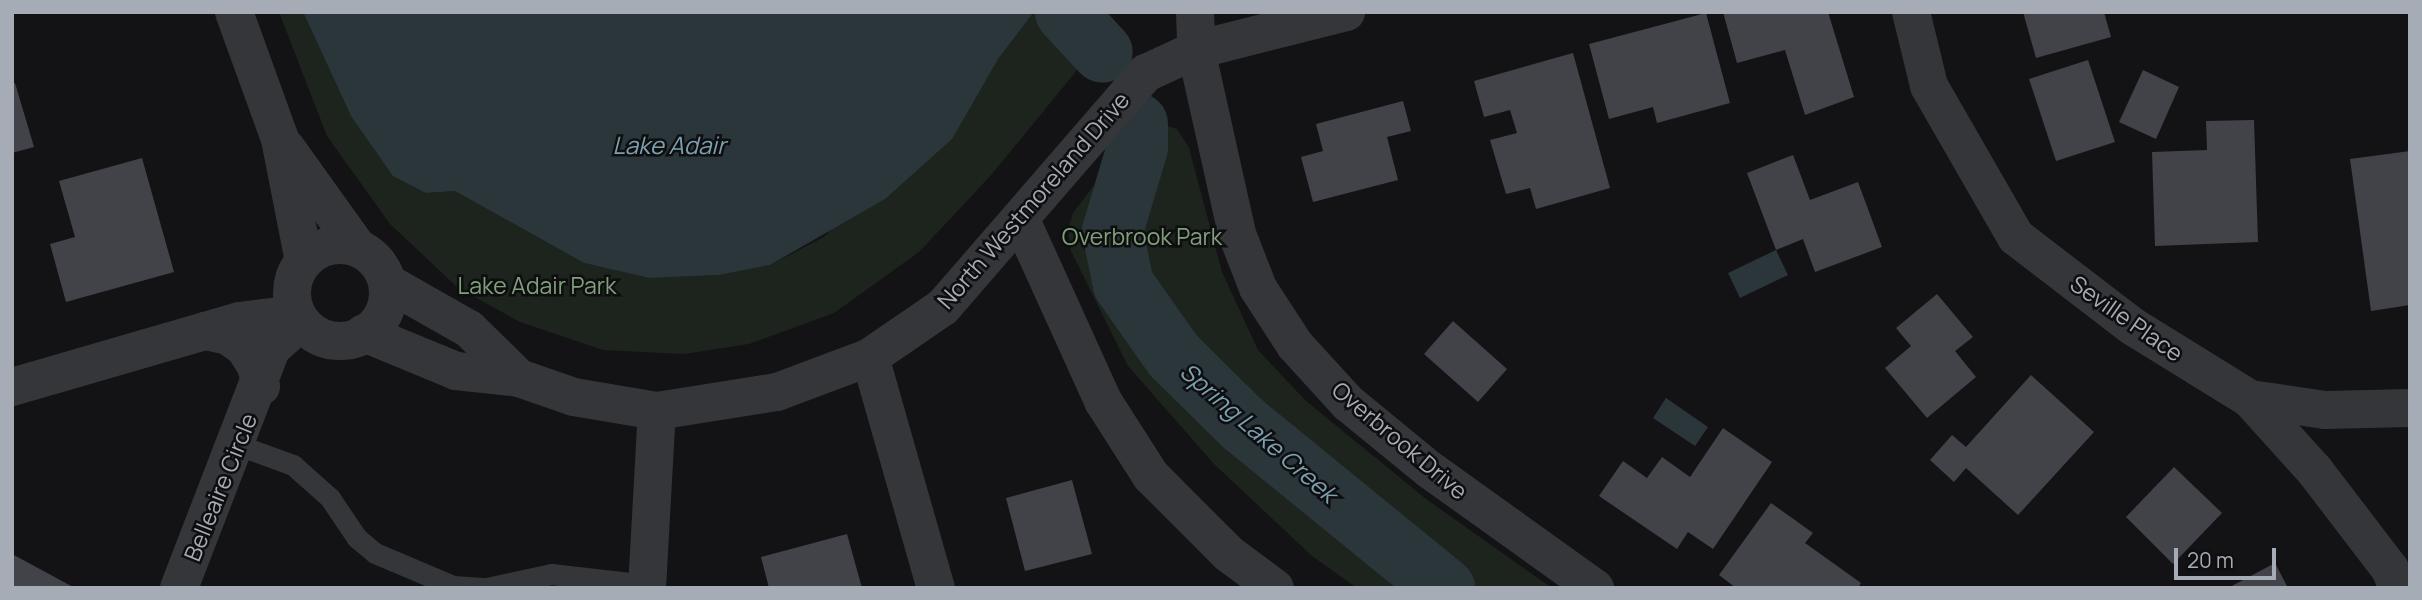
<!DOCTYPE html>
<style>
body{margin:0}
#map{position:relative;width:2422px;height:600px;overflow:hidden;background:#131315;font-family:Manrope,sans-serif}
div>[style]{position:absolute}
.green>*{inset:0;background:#1d241d}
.water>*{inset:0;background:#2b363a}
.river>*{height:61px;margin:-30.5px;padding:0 30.5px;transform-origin:30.5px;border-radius:30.5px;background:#2b363a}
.building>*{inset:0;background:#424348}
.service>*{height:21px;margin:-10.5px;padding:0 10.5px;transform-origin:10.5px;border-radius:10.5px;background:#34363a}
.minor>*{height:38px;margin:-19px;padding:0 19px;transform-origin:19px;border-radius:19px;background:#34363a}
.tertiary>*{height:38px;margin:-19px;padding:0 19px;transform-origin:19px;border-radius:19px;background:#34363a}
.tertiary>.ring{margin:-19px;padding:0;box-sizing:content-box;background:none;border:38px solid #34363a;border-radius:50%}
span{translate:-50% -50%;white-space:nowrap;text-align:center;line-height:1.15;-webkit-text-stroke:5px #0e0e10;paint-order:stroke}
.street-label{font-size:23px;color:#a5acb5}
.park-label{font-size:23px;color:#80a07b}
.water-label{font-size:24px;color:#7ba1b0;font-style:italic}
.frame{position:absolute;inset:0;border:14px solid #a5acb5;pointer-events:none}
.scale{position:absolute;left:2174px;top:548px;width:102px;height:32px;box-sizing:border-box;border:4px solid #a5acb5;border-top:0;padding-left:9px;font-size:21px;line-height:24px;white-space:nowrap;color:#a5acb5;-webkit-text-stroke:5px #0e0e10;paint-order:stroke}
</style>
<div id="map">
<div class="green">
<div style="clip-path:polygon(279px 12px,303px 12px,351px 116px,426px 193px,455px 191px,584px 263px,649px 278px,719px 275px,770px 265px,824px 237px,998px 59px,1034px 12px,1110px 12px,1087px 58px,992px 174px,919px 252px,834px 313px,749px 344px,684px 354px,603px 350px,520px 322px,457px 287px,390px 224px,327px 136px)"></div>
<div style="clip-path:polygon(1156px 123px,1177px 129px,1189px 148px,1222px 272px,1258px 350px,1306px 401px,1426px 499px,1552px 588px,1357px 588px,1312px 556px,1214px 464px,1128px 366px,1071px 251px,1068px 229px,1073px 213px,1133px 134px)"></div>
</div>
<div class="water">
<div style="clip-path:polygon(303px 12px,1034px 12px,998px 59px,952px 139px,885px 199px,770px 265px,719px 275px,649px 278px,584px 263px,455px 191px,426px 193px,393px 176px,351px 116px)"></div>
<div style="clip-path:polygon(1776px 250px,1788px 275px,1740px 298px,1728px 273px)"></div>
<div style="clip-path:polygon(1666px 398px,1708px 427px,1695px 446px,1653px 418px)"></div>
</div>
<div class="river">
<div style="left:1065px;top:12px;width:54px;rotate:47.2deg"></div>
<div style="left:1137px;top:123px;width:24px;rotate:90deg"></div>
<div style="left:1137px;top:147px;width:88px;rotate:106.6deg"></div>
<div style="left:1112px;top:231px;width:54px;rotate:78.3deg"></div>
<div style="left:1123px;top:284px;width:87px;rotate:54.8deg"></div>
<div style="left:1173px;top:355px;width:97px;rotate:44.6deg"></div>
<div style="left:1242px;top:423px;width:261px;rotate:39.2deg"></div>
</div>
<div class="building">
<div style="clip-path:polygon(1723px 12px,1828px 12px,1854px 97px,1805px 115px,1785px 50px,1737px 63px)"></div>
<div style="clip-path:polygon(2023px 12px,2104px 12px,2111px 37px,2036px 58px)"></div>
<div style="clip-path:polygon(1706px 13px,1730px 103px,1657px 123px,1653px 107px,1609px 119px,1589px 44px)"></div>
<div style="clip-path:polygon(1573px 53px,1610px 188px,1536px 209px,1530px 188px,1506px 194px,1490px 140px,1517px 133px,1510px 110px,1484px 117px,1474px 81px)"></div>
<div style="clip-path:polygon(2088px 60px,2115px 142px,2056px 161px,2029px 79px)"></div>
<div style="clip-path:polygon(2143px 70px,2179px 87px,2156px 139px,2119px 122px)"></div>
<div style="clip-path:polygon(15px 83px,34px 147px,12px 153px,12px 84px)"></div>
<div style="clip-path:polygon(1403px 101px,1411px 131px,1387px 137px,1398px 180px,1313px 202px,1301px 157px,1323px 151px,1316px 124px)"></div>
<div style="clip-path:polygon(2254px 120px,2258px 242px,2155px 246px,2152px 152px,2207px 150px,2206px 121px)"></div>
<div style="clip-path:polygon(2410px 151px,2410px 305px,2371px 311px,2350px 159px)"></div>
<div style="clip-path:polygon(1793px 155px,1810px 200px,1858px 182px,1882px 247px,1815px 272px,1803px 239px,1776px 250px,1747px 173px)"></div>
<div style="clip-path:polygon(142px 158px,174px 272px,66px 302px,50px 244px,75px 237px,59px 181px)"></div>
<div style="clip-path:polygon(1937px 294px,1973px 337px,1955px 351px,1976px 377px,1927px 418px,1885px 368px,1911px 346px,1896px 328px)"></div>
<div style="clip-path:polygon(1453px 321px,1507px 369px,1478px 402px,1424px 354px)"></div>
<div style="clip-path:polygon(2031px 375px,2094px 432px,2018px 515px,1966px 468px,1954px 482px,1930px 460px,1952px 435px,1966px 447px)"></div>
<div style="clip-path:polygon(1723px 428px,1772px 462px,1713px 549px,1688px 532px,1677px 549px,1599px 496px,1623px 461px,1647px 478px,1662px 457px,1690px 477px)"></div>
<div style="clip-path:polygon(2174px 467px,2222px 513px,2173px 564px,2126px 517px)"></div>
<div style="clip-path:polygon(1072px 480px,1092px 554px,1025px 571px,1006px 498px)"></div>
<div style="clip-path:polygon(1771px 503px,1813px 533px,1805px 543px,1861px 583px,1858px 588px,1736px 588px,1719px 575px)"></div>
<div style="clip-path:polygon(847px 534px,862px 588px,769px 588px,761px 557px)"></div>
<div style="clip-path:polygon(12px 554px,75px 588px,12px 588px)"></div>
<div style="clip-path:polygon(2275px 563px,2288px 588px,2228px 588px)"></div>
</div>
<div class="service">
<div style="left:235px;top:444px;width:62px;rotate:19.9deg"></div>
<div style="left:293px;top:465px;width:50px;rotate:41.7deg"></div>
<div style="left:330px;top:498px;width:48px;rotate:56deg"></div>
<div style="left:357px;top:538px;width:23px;rotate:40deg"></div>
<div style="left:375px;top:553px;width:85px;rotate:22.9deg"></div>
<div style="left:453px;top:586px;width:30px;rotate:4deg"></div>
<div style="left:487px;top:588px;width:66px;rotate:-12.3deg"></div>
<div style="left:551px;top:574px;width:97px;rotate:6.5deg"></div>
</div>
<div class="minor">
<div style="left:1195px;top:12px;width:38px;rotate:88deg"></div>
<div style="left:1196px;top:50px;width:189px;rotate:77.4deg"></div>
<div style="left:1237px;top:234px;width:58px;rotate:68.7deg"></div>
<div style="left:1258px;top:288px;width:68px;rotate:57deg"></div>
<div style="left:1295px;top:345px;width:79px;rotate:47.6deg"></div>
<div style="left:1348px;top:403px;width:106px;rotate:39.3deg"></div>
<div style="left:1430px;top:470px;width:203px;rotate:35.6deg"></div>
<div style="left:1911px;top:12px;width:76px;rotate:76.3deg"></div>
<div style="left:1929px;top:86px;width:174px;rotate:60.1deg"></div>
<div style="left:2016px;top:237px;width:146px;rotate:37.5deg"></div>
<div style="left:2132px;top:326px;width:139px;rotate:31.7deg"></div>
<div style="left:2250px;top:399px;width:97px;rotate:47.9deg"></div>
<div style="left:2315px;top:471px;width:123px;rotate:52.6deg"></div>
<div style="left:2390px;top:569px;width:21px;rotate:67deg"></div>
<div style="left:1021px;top:220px;width:199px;rotate:65.6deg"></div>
<div style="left:1103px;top:401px;width:89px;rotate:57.4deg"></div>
<div style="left:1151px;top:476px;width:110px;rotate:45deg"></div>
<div style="left:1229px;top:554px;width:57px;rotate:36.5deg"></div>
<div style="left:2250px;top:399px;width:76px;rotate:8.3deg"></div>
<div style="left:2325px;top:410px;width:85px;rotate:-1.3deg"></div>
<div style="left:179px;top:588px;width:256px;rotate:-68.9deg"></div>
<div style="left:271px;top:349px;width:40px;rotate:-42deg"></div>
<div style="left:647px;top:588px;width:177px;rotate:-86.8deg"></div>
</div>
<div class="tertiary">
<div style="left:234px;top:12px;width:135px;rotate:70.1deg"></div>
<div style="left:280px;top:139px;width:124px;rotate:78.9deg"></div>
<div style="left:287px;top:149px;width:122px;rotate:54.4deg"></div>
<div class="ring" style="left:292px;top:245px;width:58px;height:58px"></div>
<div style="left:388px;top:283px;width:93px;rotate:29.6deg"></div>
<div style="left:469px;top:329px;width:70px;rotate:44.4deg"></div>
<div style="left:205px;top:331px;width:24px;rotate:12deg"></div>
<div style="left:228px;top:336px;width:19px;rotate:35deg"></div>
<div style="left:244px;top:347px;width:22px;rotate:58deg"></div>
<div style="left:256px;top:366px;width:21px;rotate:76deg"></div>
<div style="left:364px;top:333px;width:100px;rotate:22.4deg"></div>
<div style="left:456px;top:371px;width:63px;rotate:6.3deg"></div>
<div style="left:519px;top:378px;width:58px;rotate:19.1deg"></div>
<div style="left:574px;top:397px;width:84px;rotate:9.6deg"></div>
<div style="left:657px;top:411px;width:121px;rotate:-9deg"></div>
<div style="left:777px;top:392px;width:99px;rotate:-20.6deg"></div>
<div style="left:870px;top:357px;width:88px;rotate:-34.4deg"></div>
<div style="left:943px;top:307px;width:310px;rotate:-49.1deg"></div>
<div style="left:1146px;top:73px;width:55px;rotate:-24.7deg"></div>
<div style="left:1196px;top:50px;width:155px;rotate:-14.2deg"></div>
<div style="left:870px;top:357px;width:240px;rotate:74.1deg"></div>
<div style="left:12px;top:387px;width:236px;rotate:-16.2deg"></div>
<div style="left:239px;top:321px;width:57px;rotate:-7deg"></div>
</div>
<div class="street-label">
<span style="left:1033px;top:200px;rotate:-49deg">North Westmoreland Drive</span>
<span style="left:2127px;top:318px;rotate:35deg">Seville Place</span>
<span style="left:1400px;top:440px;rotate:40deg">Overbrook Drive</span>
<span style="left:220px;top:487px;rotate:-68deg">Belleaire Circle</span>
</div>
<div class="park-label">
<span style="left:1142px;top:236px">Overbrook Park</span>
<span style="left:537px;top:285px">Lake Adair Park</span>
</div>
<div class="water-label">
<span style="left:669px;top:145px">Lake Adair</span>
<span style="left:1259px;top:432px;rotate:41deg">Spring Lake Creek</span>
</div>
<div class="frame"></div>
<div class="scale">20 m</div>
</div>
